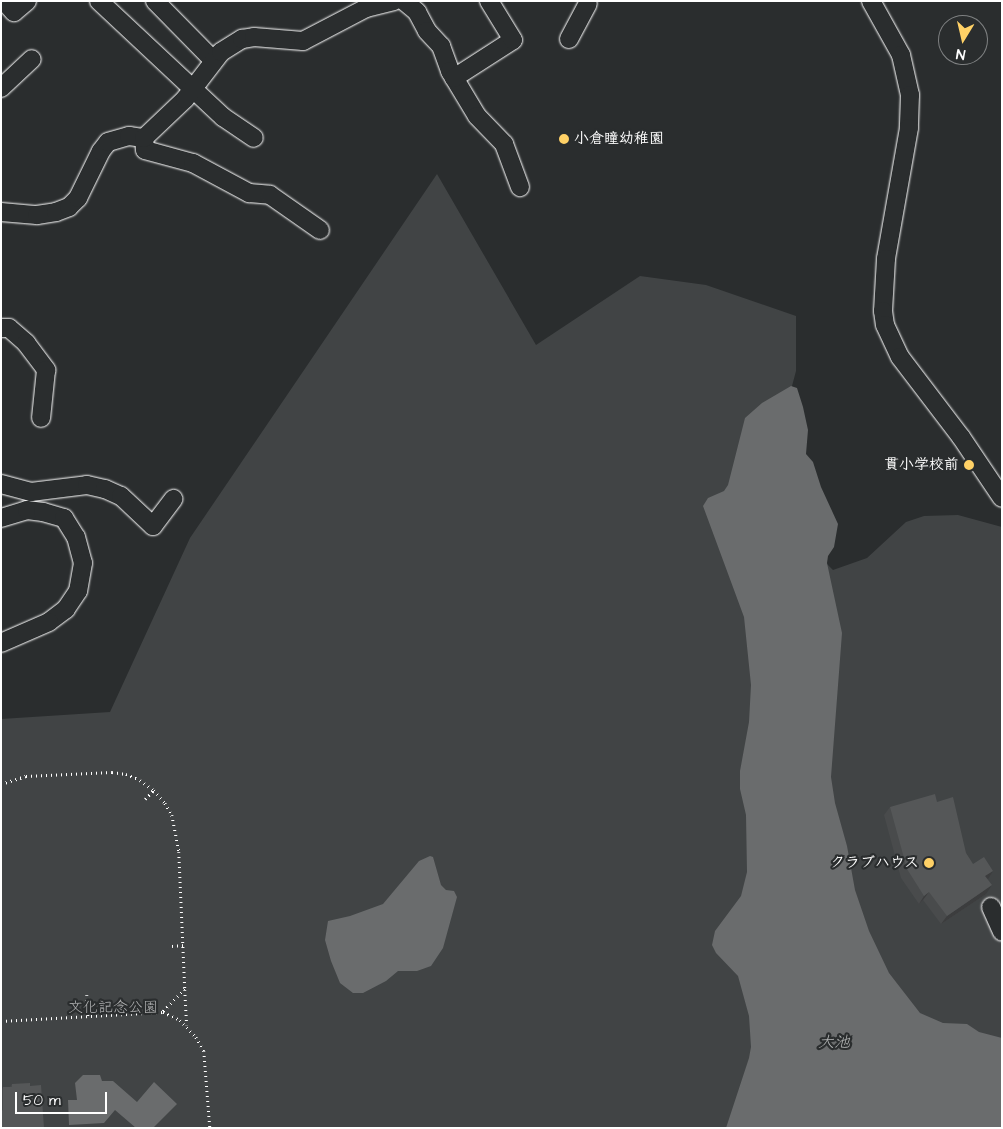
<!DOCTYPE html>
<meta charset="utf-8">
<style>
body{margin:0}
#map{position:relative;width:1003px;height:1129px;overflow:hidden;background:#2a2d2e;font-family:"Architects Daughter","Klee One",sans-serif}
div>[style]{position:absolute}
.green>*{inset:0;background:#414445}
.water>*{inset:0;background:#6a6c6d}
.path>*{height:2.5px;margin-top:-1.25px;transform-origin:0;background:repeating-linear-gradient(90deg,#fff 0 1px,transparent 0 5px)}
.roads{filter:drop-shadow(0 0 1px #fff) drop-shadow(0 0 1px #fff)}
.minor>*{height:18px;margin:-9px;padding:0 9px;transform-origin:9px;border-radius:9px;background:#2a2d2e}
.wall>*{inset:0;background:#494b4c}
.shaded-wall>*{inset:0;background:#3c3d3e}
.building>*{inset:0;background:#555758}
.dots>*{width:14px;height:14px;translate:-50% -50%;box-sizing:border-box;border:2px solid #2a2d2e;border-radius:50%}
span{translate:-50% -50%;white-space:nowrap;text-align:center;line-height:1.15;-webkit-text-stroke:4.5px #2a2d2e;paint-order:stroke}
.poi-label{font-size:15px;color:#fff;font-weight:700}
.left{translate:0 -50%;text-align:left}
.right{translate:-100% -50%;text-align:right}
.park-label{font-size:15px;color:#b3b4b5}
.water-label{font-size:16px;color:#b4b6b6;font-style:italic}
.frame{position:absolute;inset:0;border:2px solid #fff;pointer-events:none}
.north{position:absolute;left:938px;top:15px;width:50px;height:50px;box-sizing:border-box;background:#2a2d2e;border:1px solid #7f8182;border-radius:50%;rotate:189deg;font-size:14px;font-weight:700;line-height:20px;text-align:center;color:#fff}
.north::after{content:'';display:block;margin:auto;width:18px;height:22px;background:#ffd166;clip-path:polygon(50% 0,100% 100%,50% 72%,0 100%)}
.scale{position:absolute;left:15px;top:1092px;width:92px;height:22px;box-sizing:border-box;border:2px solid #fff;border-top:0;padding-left:6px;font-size:15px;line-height:18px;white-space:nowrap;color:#fff;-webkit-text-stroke:4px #2a2d2e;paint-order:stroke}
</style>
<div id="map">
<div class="green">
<div style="clip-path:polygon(437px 174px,536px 345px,640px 276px,706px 285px,796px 316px,796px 371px,776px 446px,818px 555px,833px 570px,867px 558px,906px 522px,924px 516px,958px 515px,1002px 527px,1002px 1128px,1px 1128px,1px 719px,110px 712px,190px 538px)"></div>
</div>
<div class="water">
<div style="clip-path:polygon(791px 386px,797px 388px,803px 407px,808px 430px,806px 454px,813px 462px,821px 487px,838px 524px,834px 547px,828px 556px,827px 563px,842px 633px,831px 777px,835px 803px,847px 846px,855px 890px,869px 931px,889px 973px,920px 1013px,943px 1023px,967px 1024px,979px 1032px,1002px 1038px,1002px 1128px,726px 1128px,749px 1058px,751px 1047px,749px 1016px,738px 976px,716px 953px,712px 945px,715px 931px,741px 896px,747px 872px,746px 815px,740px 789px,740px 771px,749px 722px,751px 685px,744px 617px,703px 506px,708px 498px,724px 491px,728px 485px,745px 418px,762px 403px)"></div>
<div style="clip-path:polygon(430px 856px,433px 857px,441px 885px,446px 890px,454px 891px,457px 897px,443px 948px,431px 966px,417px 971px,398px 971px,386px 981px,363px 993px,353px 993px,340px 983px,331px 961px,325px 940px,328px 921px,350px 916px,383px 904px,419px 861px)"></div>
<div style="clip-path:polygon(83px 1075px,100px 1075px,102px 1081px,113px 1081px,137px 1102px,154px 1082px,177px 1104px,153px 1128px,136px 1128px,115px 1110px,104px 1123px,69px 1125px,68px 1100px,77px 1100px,75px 1083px)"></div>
</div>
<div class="path">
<div style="left:1px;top:784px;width:26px;rotate:-18deg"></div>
<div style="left:26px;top:776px;width:86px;rotate:-2.7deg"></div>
<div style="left:112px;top:772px;width:14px;rotate:8deg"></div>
<div style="left:126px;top:774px;width:15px;rotate:23deg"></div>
<div style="left:140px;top:780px;width:17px;rotate:36deg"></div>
<div style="left:154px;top:790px;width:17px;rotate:50deg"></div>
<div style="left:165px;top:803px;width:14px;rotate:60deg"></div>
<div style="left:172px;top:815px;width:38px;rotate:79deg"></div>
<div style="left:179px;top:852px;width:137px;rotate:87.5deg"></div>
<div style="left:185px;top:989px;width:32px;rotate:134deg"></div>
<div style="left:145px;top:799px;width:13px;rotate:-45deg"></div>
<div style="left:172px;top:946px;width:11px;rotate:-5deg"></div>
<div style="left:185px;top:990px;width:35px;rotate:87deg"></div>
<div style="left:87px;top:995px;width:21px;rotate:87deg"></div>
<div style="left:1px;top:1021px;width:162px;rotate:-3.2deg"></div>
<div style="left:163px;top:1012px;width:19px;rotate:25deg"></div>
<div style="left:180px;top:1020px;width:23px;rotate:47deg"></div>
<div style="left:196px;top:1037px;width:16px;rotate:60deg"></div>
<div style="left:204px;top:1051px;width:77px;rotate:85.5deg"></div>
</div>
<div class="roads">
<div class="minor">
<div style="left:4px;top:1px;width:15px;rotate:48deg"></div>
<div style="left:14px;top:12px;width:17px;rotate:-40deg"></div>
<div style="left:99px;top:1px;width:170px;rotate:43.1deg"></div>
<div style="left:223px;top:117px;width:37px;rotate:34deg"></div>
<div style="left:155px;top:1px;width:84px;rotate:45.5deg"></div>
<div style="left:404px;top:1px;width:17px;rotate:40deg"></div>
<div style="left:417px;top:12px;width:21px;rotate:62deg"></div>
<div style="left:427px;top:31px;width:21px;rotate:47deg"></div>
<div style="left:441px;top:46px;width:27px;rotate:70deg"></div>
<div style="left:450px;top:71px;width:52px;rotate:59deg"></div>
<div style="left:477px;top:116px;width:39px;rotate:46deg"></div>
<div style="left:504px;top:144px;width:46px;rotate:69.6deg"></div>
<div style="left:871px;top:1px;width:62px;rotate:60.9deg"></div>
<div style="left:901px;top:55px;width:41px;rotate:77.3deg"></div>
<div style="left:910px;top:95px;width:33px;rotate:92deg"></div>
<div style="left:909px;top:128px;width:133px;rotate:100deg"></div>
<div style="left:886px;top:259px;width:52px;rotate:93.3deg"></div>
<div style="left:883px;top:311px;width:14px;rotate:82deg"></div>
<div style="left:885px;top:325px;width:35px;rotate:65deg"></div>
<div style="left:900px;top:357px;width:101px;rotate:52.7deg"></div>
<div style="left:961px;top:437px;width:73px;rotate:56.1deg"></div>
<div style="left:569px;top:39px;width:40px;rotate:-62deg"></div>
<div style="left:454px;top:78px;width:70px;rotate:-32.8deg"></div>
<div style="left:513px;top:40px;width:46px;rotate:-121.6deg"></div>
<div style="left:1px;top:88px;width:42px;rotate:-43.1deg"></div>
<div style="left:144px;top:138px;width:12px;rotate:85deg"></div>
<div style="left:145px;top:150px;width:50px;rotate:15.2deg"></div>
<div style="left:193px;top:163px;width:64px;rotate:28.2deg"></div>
<div style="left:249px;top:193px;width:21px;rotate:5deg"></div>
<div style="left:270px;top:195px;width:61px;rotate:35deg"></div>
<div style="left:1px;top:212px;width:36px;rotate:5deg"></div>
<div style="left:37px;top:215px;width:19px;rotate:-9deg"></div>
<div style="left:56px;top:212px;width:14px;rotate:-21deg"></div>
<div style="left:69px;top:207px;width:13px;rotate:-45deg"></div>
<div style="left:78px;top:198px;width:52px;rotate:-63.9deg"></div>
<div style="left:101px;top:151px;width:11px;rotate:-52deg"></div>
<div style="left:108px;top:142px;width:22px;rotate:-16deg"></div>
<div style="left:129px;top:136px;width:15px;rotate:8deg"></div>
<div style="left:144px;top:138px;width:57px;rotate:-43.6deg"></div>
<div style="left:185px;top:99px;width:59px;rotate:-52.5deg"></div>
<div style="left:221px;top:52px;width:25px;rotate:-32deg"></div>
<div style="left:242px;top:39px;width:12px;rotate:-9deg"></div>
<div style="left:254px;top:37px;width:49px;rotate:4.7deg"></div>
<div style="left:303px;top:41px;width:71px;rotate:-27.6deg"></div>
<div style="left:366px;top:8px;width:29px;rotate:-14deg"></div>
<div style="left:1px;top:328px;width:8px"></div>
<div style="left:9px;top:328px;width:23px;rotate:41deg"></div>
<div style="left:26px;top:343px;width:34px;rotate:53deg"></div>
<div style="left:46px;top:370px;width:48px;rotate:95.9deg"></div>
<div style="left:1px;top:484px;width:31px;rotate:15deg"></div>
<div style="left:31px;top:492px;width:56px;rotate:-7.1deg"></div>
<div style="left:87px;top:485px;width:18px;rotate:13deg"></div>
<div style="left:105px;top:489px;width:17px;rotate:24deg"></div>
<div style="left:121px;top:496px;width:44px;rotate:43.2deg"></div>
<div style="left:153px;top:526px;width:34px;rotate:-53deg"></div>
<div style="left:1px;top:518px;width:27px;rotate:-17deg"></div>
<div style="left:27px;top:510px;width:16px;rotate:7deg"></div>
<div style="left:43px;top:512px;width:22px;rotate:16deg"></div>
<div style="left:64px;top:518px;width:22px;rotate:58deg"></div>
<div style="left:76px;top:537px;width:27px;rotate:75deg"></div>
<div style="left:83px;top:563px;width:28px;rotate:100deg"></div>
<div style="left:78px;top:591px;width:22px;rotate:124deg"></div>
<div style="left:66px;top:609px;width:21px;rotate:143deg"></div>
<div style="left:49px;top:622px;width:52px;rotate:156.4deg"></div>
<div style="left:991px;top:907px;width:27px;rotate:66deg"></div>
</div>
</div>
<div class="wall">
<div style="clip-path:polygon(937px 802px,966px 853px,973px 864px,986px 894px,941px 924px,923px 900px,919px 904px,901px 878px,884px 815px,890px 807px)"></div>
<div style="clip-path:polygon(12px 1084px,30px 1086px,44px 1128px,1px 1128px,1px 1090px,3px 1087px,10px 1087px)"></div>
</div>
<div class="shaded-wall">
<div style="clip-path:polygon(993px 871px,988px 879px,985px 876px)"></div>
<div style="clip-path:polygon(992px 885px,986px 894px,941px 924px,947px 916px)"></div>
<div style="clip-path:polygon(929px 892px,923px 900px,919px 904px,924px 896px)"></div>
</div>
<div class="building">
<div style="clip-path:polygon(935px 794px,937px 802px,953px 797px,966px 853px,973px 864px,984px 857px,993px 871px,985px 876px,992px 885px,947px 916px,929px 892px,924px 896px,907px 869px,890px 807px)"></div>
<div style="clip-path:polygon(30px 1083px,30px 1086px,41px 1085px,44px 1128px,2px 1128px,2px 1123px,1px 1123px,1px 1111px,3px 1110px,3px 1087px,12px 1087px,12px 1084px)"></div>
</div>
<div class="dots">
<div style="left:564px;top:139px;background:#ffd166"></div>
<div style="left:969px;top:465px;background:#ffd166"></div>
<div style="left:929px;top:863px;background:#ffd166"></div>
</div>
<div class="poi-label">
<span class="left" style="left:574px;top:139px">小倉瞳幼稚園</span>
<span class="right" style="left:959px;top:465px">貫小学校前</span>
<span class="right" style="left:919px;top:863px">クラブハウス</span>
</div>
<div class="park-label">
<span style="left:113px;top:1008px">文化記念公園</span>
</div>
<div class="water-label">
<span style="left:834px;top:1042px">大池</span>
</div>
<div class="frame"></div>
<div class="north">N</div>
<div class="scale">50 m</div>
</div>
